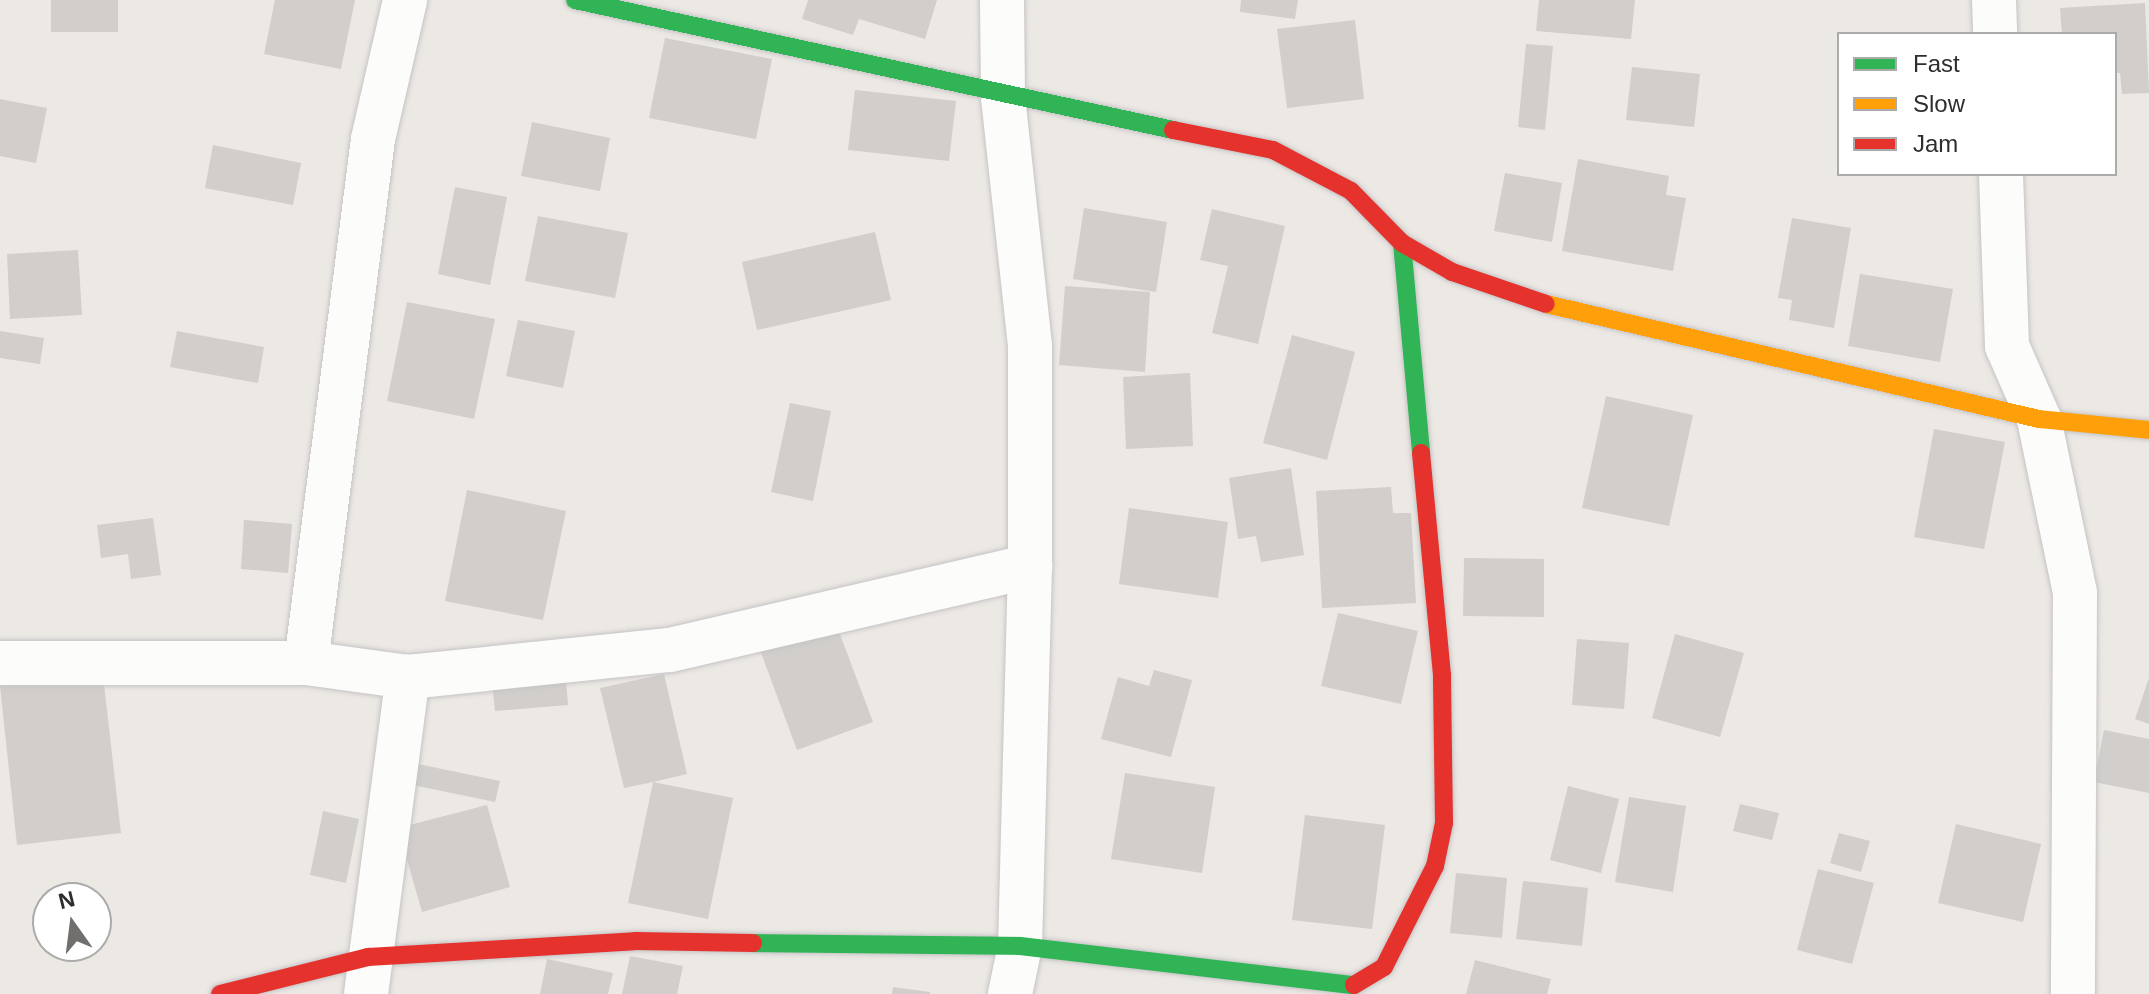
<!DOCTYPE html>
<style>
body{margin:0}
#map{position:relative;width:2149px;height:994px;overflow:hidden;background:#ece8e4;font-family:Arial,sans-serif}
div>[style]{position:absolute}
.building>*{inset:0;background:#d1cecb}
.roads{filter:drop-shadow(0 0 2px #c5c4c5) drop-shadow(0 0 2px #c5c4c5)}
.street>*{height:44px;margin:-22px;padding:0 22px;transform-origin:22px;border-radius:22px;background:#fcfcfb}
.fast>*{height:18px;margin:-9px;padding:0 9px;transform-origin:9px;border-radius:9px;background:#30b455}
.slow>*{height:18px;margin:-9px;padding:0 9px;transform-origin:9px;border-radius:9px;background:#ff9f0a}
.jam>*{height:18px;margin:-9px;padding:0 9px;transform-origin:9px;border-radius:9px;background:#e5322d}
span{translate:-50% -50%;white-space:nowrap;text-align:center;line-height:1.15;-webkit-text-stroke:6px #fff;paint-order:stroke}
.legend{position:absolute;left:1837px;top:32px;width:280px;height:144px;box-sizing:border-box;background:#fff;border:2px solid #ababab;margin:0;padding:10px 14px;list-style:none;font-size:24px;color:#2e2e2e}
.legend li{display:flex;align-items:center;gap:16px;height:40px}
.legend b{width:40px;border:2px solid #ababab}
.north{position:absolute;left:32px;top:882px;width:80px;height:80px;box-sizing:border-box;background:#fff;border:2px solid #ababab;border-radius:50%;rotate:346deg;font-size:22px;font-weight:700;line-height:32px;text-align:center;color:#2e2e2e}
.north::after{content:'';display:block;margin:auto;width:28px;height:36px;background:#706f6e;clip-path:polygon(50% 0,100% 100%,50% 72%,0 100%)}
</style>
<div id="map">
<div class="building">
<div style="clip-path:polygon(51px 0,118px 0,118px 32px,51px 32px)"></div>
<div style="clip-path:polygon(275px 0,355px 0,341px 69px,264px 54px)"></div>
<div style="clip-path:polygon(808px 0,937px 0,925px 39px,859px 19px,853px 35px,802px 19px)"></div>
<div style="clip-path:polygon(1241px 0,1298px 0,1295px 19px,1240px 12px)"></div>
<div style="clip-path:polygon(1539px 0,1635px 0,1631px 39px,1536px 31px)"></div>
<div style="clip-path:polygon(2145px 3px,2149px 93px,2122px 94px,2120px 73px,2115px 73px,2115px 34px,2062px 34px,2060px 8px)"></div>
<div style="clip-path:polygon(1355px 20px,1364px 99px,1287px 108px,1277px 29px)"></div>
<div style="clip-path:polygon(665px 38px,772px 59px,756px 139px,649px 118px)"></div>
<div style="clip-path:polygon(1526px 44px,1553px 46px,1545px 130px,1518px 127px)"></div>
<div style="clip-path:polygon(1632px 67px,1700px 74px,1694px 127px,1626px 120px)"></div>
<div style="clip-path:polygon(855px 90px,956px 101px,949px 161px,848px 150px)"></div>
<div style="clip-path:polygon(0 99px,47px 108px,36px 163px,0 156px)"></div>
<div style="clip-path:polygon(532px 122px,610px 138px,600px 191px,521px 176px)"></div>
<div style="clip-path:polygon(213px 145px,301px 163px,293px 205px,205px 188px)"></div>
<div style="clip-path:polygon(1578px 159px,1669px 176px,1666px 195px,1686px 198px,1673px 271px,1562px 251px)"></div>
<div style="clip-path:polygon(1505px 173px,1562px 183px,1552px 242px,1494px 231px)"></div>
<div style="clip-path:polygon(455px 187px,507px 197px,490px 285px,438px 274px)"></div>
<div style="clip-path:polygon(1084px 208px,1167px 222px,1156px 292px,1073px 279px)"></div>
<div style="clip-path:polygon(1212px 209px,1285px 226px,1258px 344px,1212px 333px,1228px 266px,1200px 260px)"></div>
<div style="clip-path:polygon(538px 216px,628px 233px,615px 298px,525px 281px)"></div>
<div style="clip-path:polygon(1792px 218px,1851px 228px,1834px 328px,1789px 320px,1792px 300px,1778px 298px)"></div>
<div style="clip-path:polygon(875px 232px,891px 300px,757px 330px,742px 262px)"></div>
<div style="clip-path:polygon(78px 250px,82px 315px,10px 319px,7px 254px)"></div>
<div style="clip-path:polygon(1860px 274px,1953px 289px,1940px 362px,1848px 346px)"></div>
<div style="clip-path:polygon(1065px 286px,1150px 292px,1145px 372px,1059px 365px)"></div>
<div style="clip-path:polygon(407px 302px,495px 319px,474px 419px,387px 401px)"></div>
<div style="clip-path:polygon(518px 320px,575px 331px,563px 388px,506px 376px)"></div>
<div style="clip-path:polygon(0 331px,44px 338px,40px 364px,0 358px)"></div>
<div style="clip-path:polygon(177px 331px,264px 347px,258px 383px,170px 367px)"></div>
<div style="clip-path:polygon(1292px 335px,1355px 352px,1327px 460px,1263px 443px)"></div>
<div style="clip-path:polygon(1190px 373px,1193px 446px,1126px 449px,1123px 377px)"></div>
<div style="clip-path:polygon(1606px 396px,1693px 415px,1669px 526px,1582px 508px)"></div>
<div style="clip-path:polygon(790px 403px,831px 411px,813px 501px,771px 492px)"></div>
<div style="clip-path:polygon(1934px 429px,2005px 442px,1984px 549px,1914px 537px)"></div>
<div style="clip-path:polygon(1291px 468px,1304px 555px,1261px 562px,1256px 536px,1238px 539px,1229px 478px)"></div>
<div style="clip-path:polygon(1391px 487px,1393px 513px,1411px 513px,1416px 603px,1322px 608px,1316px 491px)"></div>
<div style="clip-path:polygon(467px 490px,566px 511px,543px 620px,445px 601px)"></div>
<div style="clip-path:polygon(1129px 508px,1228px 522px,1218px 598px,1119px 584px)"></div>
<div style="clip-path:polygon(153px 518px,161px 575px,131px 579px,128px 554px,101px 558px,97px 525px)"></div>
<div style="clip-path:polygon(244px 520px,292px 524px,288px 573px,241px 569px)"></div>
<div style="clip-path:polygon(1464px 558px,1544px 559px,1544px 617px,1463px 616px)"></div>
<div style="clip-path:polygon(1338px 613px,1418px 631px,1401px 704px,1321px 686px)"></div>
<div style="clip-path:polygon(835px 621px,873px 722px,797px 750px,760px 650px)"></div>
<div style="clip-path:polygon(1675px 634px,1744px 653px,1720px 737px,1652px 718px)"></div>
<div style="clip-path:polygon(1577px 639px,1629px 643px,1624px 709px,1572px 705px)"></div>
<div style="clip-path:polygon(565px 667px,568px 705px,495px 711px,491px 673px)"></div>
<div style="clip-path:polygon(1154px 670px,1192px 680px,1171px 757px,1101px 739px,1118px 677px,1149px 686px)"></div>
<div style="clip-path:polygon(664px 674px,687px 774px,653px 782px,733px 798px,708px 919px,628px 903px,653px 782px,624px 788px,600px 688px)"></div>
<div style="clip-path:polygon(103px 675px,121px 833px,17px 845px,0 686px)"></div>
<div style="clip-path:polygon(2149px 678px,2149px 724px,2135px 719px)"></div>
<div style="clip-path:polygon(2104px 730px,2149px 739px,2149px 793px,2094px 782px)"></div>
<div style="clip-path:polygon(413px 763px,500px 781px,495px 802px,408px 784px)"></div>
<div style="clip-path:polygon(1125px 773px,1215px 787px,1202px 873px,1111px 859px)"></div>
<div style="clip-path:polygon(1568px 786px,1619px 799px,1601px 873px,1550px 860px)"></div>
<div style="clip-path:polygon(1629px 797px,1686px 806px,1673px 892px,1615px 882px)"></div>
<div style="clip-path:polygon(1740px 804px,1779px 813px,1772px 840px,1733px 831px)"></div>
<div style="clip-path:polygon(487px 805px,510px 887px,422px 912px,398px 828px)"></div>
<div style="clip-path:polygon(323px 811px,359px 819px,346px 883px,310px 875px)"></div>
<div style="clip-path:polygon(1305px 815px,1385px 825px,1372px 929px,1292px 920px)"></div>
<div style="clip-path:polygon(1956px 824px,2041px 844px,2023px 922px,1938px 903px)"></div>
<div style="clip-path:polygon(1839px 833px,1870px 841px,1861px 872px,1830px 863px)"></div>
<div style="clip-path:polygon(1818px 869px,1874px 883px,1852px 964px,1797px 950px)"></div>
<div style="clip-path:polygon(1456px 873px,1507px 878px,1502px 938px,1450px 933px)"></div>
<div style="clip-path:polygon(1523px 881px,1588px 888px,1582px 946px,1516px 939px)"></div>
<div style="clip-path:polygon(630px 956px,683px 966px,677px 994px,622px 994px)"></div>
<div style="clip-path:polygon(547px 959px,613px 973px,608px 994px,540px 994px)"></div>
<div style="clip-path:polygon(1475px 960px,1551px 979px,1547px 994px,1466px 994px)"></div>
<div style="clip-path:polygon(893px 987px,930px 992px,930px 994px,892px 994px)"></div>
</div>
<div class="roads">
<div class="street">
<div style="left:1002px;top:0;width:97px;rotate:89.4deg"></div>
<div style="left:1003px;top:97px;width:250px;rotate:83.8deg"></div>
<div style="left:1030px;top:346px;width:220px;rotate:90deg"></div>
<div style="left:1030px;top:566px;width:380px;rotate:91.5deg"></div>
<div style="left:1020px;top:946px;width:49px;rotate:101.8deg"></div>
<div style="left:1994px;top:0;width:34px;rotate:88deg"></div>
<div style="left:2001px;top:174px;width:172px;rotate:88deg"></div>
<div style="left:2007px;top:346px;width:80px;rotate:66.3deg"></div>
<div style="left:2039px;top:419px;width:178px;rotate:78.3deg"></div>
<div style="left:2075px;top:593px;width:401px;rotate:90.3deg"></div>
<div style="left:0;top:663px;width:306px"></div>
<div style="left:306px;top:663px;width:103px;rotate:7.8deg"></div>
<div style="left:408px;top:677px;width:263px;rotate:-5.9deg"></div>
<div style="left:670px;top:650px;width:370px;rotate:-13.1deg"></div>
<div style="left:306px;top:663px;width:528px;rotate:-82.71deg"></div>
<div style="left:373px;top:139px;width:143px;rotate:-77deg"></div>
<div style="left:366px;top:994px;width:320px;rotate:-82.5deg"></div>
</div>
<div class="fast">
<div style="left:575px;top:0;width:612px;rotate:12.26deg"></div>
<div style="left:1402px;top:243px;width:211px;rotate:84.8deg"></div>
<div style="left:753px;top:943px;width:267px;rotate:0.6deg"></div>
<div style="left:1020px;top:946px;width:336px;rotate:6.7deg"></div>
</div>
<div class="slow">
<div style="left:1546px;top:304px;width:506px;rotate:13.13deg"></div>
<div style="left:2039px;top:419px;width:111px;rotate:5.7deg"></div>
</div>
<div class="jam">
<div style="left:1173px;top:130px;width:102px;rotate:11.3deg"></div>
<div style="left:1273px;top:150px;width:88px;rotate:27.7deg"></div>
<div style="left:1351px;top:191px;width:73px;rotate:45.6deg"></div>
<div style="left:1402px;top:243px;width:58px;rotate:30.1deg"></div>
<div style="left:1452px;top:272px;width:99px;rotate:18.8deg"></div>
<div style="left:1354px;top:985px;width:35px;rotate:-31deg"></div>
<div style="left:1384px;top:967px;width:113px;rotate:-63.2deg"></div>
<div style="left:1435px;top:866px;width:44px;rotate:-78.2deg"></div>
<div style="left:1444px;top:823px;width:148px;rotate:-90.8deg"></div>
<div style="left:1442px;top:675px;width:223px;rotate:-95.4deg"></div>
<div style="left:220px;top:994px;width:153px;rotate:-14deg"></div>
<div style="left:368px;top:957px;width:267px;rotate:-3.4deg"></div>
<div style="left:635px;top:941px;width:118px;rotate:1deg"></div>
</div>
</div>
<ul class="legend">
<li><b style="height:10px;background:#30b455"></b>Fast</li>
<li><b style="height:10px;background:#ff9f0a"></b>Slow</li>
<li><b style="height:10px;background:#e5322d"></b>Jam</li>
</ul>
<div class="north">N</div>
</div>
